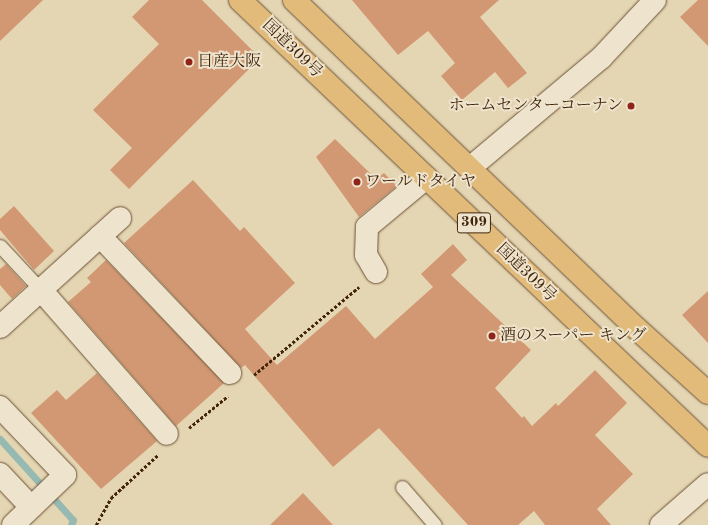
<!DOCTYPE html>
<meta charset="utf-8">
<style>
body{margin:0}
#map{position:relative;width:708px;height:525px;overflow:hidden;background:#e5d6b3;font-family:"Old Standard TT","Noto Serif JP",serif}
div>[style]{position:absolute}
.stream>*{height:7px;margin:-3.5px;padding:0 3.5px;transform-origin:3.5px;border-radius:3.5px;background:#96b9b1}
.building>*{inset:0;background:#d29873}
.path>*{height:2.5px;margin-top:-1.25px;transform-origin:0;background:repeating-linear-gradient(90deg,#42250b 0 3px,transparent 0 5px)}
.roads{filter:drop-shadow(0 0 1px #6b5135) drop-shadow(0 0 1px #6b5135)}
.lane>*{height:13px;margin:-6.5px;padding:0 6.5px;transform-origin:6.5px;border-radius:6.5px;background:#eee4ce}
.street>*{height:22px;margin:-11px;padding:0 11px;transform-origin:11px;border-radius:11px;background:#eee4ce}
.secondary>*{height:22px;margin:-11px;padding:0 11px;transform-origin:11px;border-radius:11px;background:#eee4ce}
.highway>*{height:22px;margin:-11px;padding:0 11px;transform-origin:11px;border-radius:11px;background:#e2bb7a}
.dots>*{width:11px;height:11px;translate:-50% -50%;box-sizing:border-box;border:2px solid #eee4ce;border-radius:50%}
span{translate:-50% -50%;white-space:nowrap;text-align:center;line-height:1.15;-webkit-text-stroke:4px #eee4ce;paint-order:stroke}
.shield-label span{padding:1px 3px;background:#eee4ce;border:1px solid;border-radius:3px;-webkit-text-stroke-width:0}
.shield-label{font-size:15px;color:#42250b;font-weight:700}
.street-label{font-size:16px;color:#42250b}
.poi-label{font-size:16px;color:#42250b}
.left{translate:0 -50%;text-align:left}
.right{translate:-100% -50%;text-align:right}
</style>
<div id="map">
<div class="stream">
<div style="left:0;top:439px;width:109px;rotate:48deg"></div>
<div style="left:73px;top:520px;width:5px;rotate:112deg"></div>
</div>
<div class="building">
<div style="clip-path:polygon(0 0,43px 0,0 41px)"></div>
<div style="clip-path:polygon(149px 0,202px 0,260px 58px,129px 189px,110px 170px,132px 148px,93px 110px,159px 44px,132px 17px)"></div>
<div style="clip-path:polygon(352px 0,499px 0,480px 17px,527px 73px,508px 88px,495px 72px,462px 100px,441px 76px,455px 63px,428px 31px,398px 55px)"></div>
<div style="clip-path:polygon(698px 0,708px 0,708px 46px,680px 17px)"></div>
<div style="clip-path:polygon(335px 139px,376px 179px,384px 173px,397px 186px,359px 217px,316px 157px)"></div>
<div style="clip-path:polygon(193px 180px,240px 231px,244px 227px,295px 283px,245px 329px,277px 365px,346px 306px,375px 339px,433px 287px,421px 274px,453px 244px,467px 260px,451px 275px,531px 350px,495px 388px,522px 418px,524px 416px,532px 426px,556px 403px,558px 406px,595px 370px,627px 403px,595px 435px,633px 474px,597px 509px,611px 525px,545px 525px,534px 511px,518px 525px,468px 525px,379px 428px,333px 467px,245px 365px,241px 368px,124px 243px)"></div>
<div style="clip-path:polygon(14px 206px,54px 251px,34px 270px,0 230px,0 219px)"></div>
<div style="clip-path:polygon(106px 260px,224px 383px,176px 426px,68px 302px,91px 282px,87px 278px)"></div>
<div style="clip-path:polygon(6px 264px,26px 286px,12px 299px,0 285px,0 269px)"></div>
<div style="clip-path:polygon(708px 291px,708px 343px,682px 315px)"></div>
<div style="clip-path:polygon(97px 373px,157px 441px,101px 489px,31px 413px,57px 390px,66px 400px)"></div>
<div style="clip-path:polygon(303px 493px,333px 525px,270px 525px)"></div>
</div>
<div class="path">
<div style="left:254px;top:375px;width:137px;rotate:-40deg"></div>
<div style="left:189px;top:428px;width:50px;rotate:-39.4deg"></div>
<div style="left:96px;top:525px;width:31px;rotate:-61deg"></div>
<div style="left:111px;top:498px;width:64px;rotate:-42.5deg"></div>
</div>
<div class="roads">
<div class="lane">
<div style="left:0;top:246px;width:60px;rotate:47deg"></div>
<div style="left:402px;top:487px;width:50px;rotate:49deg"></div>
</div>
<div class="street">
<div style="left:471px;top:167px;width:170px;rotate:-40deg"></div>
<div style="left:601px;top:58px;width:79px;rotate:-47deg"></div>
<div style="left:100px;top:236px;width:189px;rotate:46.5deg"></div>
<div style="left:376px;top:272px;width:20px;rotate:-120deg"></div>
<div style="left:366px;top:255px;width:28px;rotate:-88deg"></div>
<div style="left:367px;top:227px;width:77px;rotate:-39.7deg"></div>
<div style="left:41px;top:290px;width:191px;rotate:48.8deg"></div>
<div style="left:0;top:327px;width:162px;rotate:-42.2deg"></div>
<div style="left:0;top:407px;width:94px;rotate:46.3deg"></div>
<div style="left:65px;top:475px;width:72px;rotate:136.1deg"></div>
<div style="left:0;top:474px;width:45px;rotate:46.8deg"></div>
</div>
<div class="secondary">
<div style="left:661px;top:525px;width:62px;rotate:-41.1deg"></div>
</div>
<div class="highway">
<div style="left:240px;top:0;width:646px;rotate:43.62deg"></div>
<div style="left:294px;top:0;width:474px;rotate:43.8deg"></div>
<div style="left:636px;top:328px;width:97px;rotate:42.1deg"></div>
</div>
</div>
<div class="dots">
<div style="left:189px;top:62px;background:#8f2418"></div>
<div style="left:631px;top:106px;background:#8f2418"></div>
<div style="left:357px;top:182px;background:#8f2418"></div>
<div style="left:492px;top:336px;background:#8f2418"></div>
</div>
<div class="shield-label">
<span style="left:474px;top:223px">309</span>
</div>
<div class="street-label">
<span style="left:292px;top:49px;rotate:44deg">国道309号</span>
<span style="left:526px;top:273px;rotate:44deg">国道309号</span>
</div>
<div class="poi-label">
<span class="left" style="left:197px;top:62px">日産大阪</span>
<span class="right" style="left:623px;top:106px">ホームセンターコーナン</span>
<span class="left" style="left:365px;top:182px">ワールドタイヤ</span>
<span class="left" style="left:500px;top:336px">酒のスーパー キング</span>
</div>
</div>
